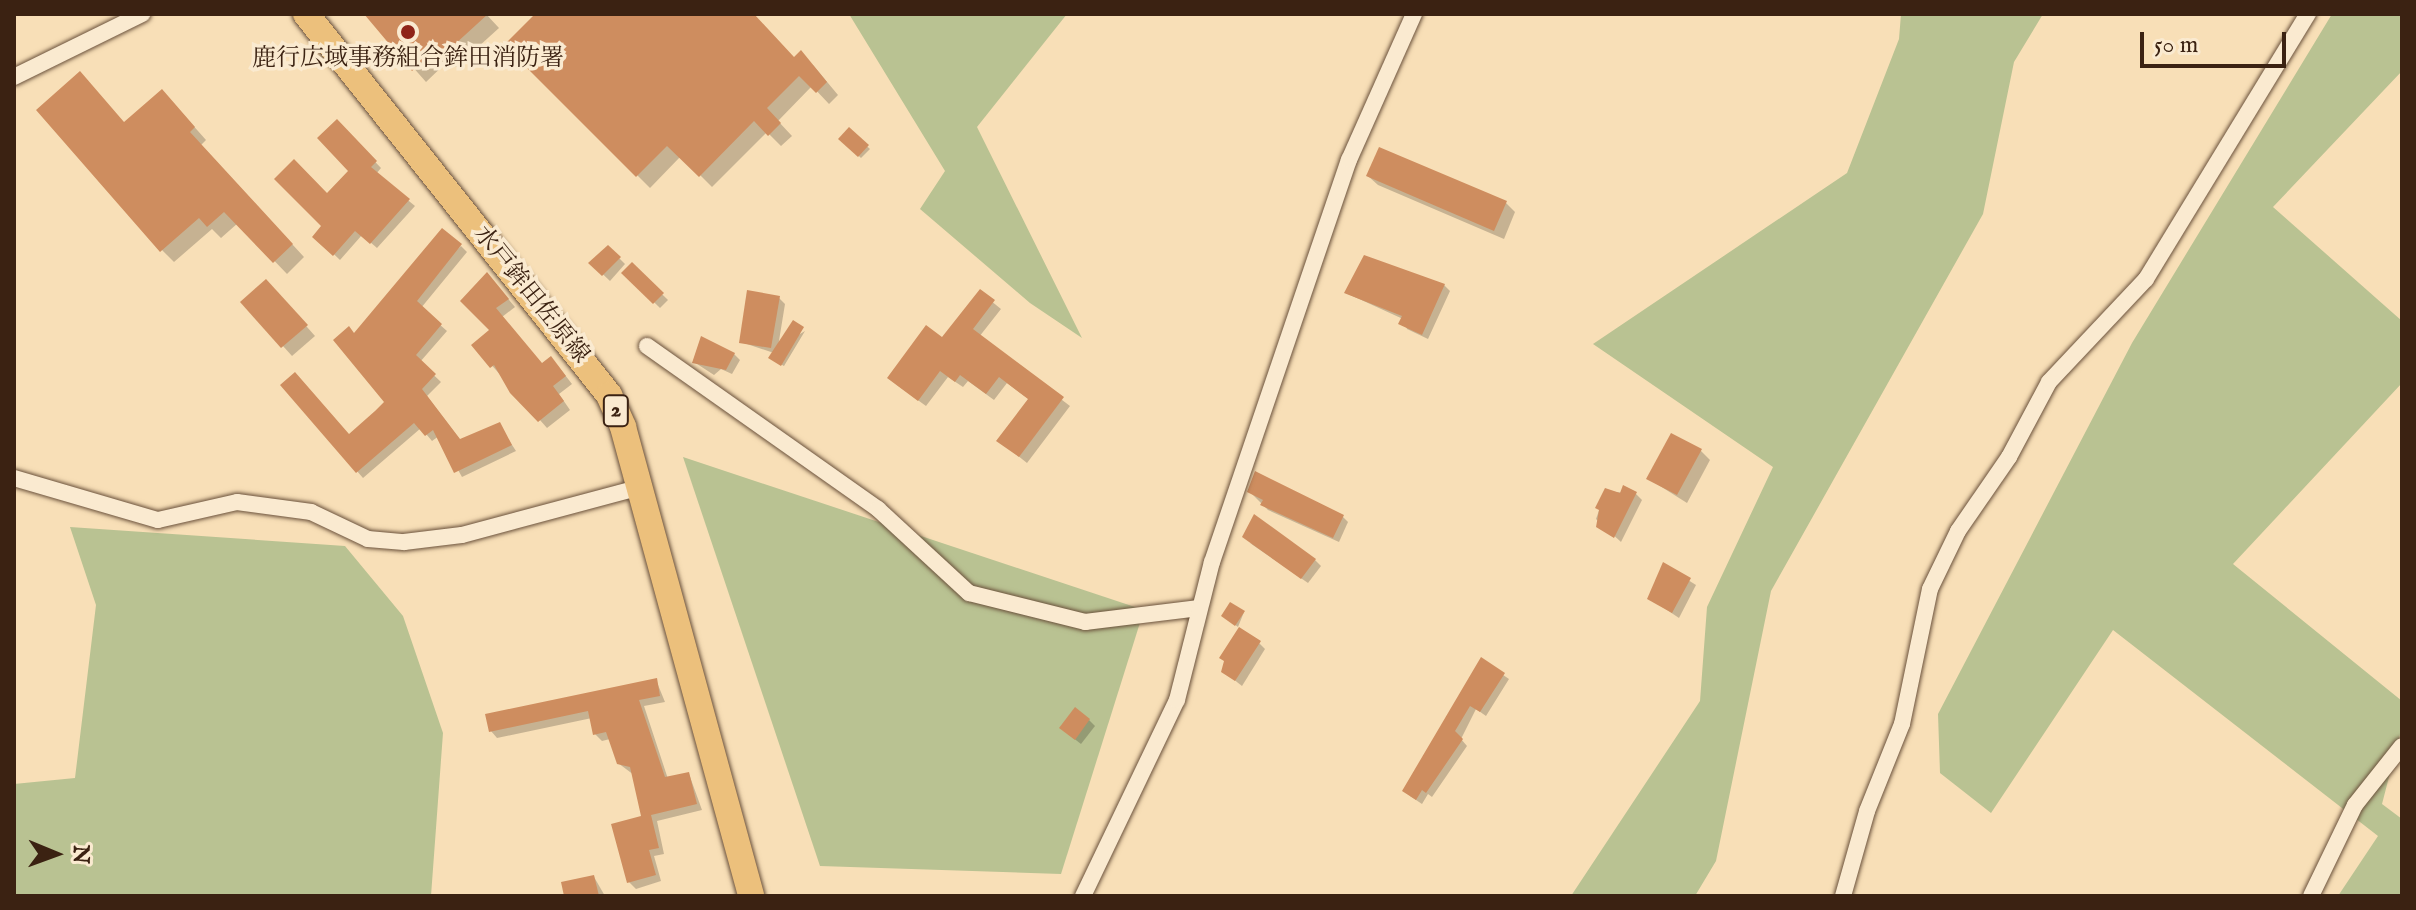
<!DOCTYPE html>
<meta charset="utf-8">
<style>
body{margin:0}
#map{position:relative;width:2416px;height:910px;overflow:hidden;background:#f8dfb7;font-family:"IM FELL English","Noto Serif JP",serif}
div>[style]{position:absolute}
.green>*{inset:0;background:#b9c292}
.shadow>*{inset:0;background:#0003}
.building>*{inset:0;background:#ce8d5f}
.roads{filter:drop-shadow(0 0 2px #6a513b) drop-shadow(0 0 2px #6a513b)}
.street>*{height:16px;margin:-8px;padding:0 8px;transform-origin:8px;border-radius:8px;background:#faead0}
.primary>*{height:26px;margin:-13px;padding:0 13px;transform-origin:13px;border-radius:13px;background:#ecc07c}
.dots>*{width:22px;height:22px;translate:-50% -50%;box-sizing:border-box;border:4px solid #faead0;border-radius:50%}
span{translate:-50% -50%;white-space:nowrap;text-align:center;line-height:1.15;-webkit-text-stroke:7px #faead0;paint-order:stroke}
.shield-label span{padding:2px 6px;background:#faead0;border:2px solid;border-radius:6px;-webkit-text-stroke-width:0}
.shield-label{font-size:22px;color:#3b2212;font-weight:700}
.poi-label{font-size:24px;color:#3b2212}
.street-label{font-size:24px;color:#3b2212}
.frame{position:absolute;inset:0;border:16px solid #3b2212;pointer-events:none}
.north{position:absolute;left:16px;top:814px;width:80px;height:80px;-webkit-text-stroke:6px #faead0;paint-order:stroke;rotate:91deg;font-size:22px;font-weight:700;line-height:32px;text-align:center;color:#3b2212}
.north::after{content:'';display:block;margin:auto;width:28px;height:36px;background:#3b2212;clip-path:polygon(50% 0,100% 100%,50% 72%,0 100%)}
.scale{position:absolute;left:2140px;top:32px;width:146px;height:36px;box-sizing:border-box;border:4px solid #3b2212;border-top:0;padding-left:10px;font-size:24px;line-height:28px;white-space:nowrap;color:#3b2212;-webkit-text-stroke:6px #faead0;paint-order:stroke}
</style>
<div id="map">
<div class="green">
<div style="clip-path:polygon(849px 14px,1067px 14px,977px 127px,1082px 338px,1030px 303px,920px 209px,945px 171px)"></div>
<div style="clip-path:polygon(1901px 14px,2043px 14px,2014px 62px,1983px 214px,1771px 591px,1716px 861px,1695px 896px,1571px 896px,1700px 701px,1707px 607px,1773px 467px,1593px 344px,1847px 173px,1899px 39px)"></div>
<div style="clip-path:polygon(2332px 14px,2402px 14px,2402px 71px,2273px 207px,2402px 321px,2402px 383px,2233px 564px,2402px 701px,2402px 727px,2382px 804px,2402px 819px,2402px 896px,2338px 896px,2378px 836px,2113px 630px,1991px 813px,1940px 773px,1938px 714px,2132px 343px)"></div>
<div style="clip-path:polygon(683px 457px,1144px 610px,1061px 874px,820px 866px)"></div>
<div style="clip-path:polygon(70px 527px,345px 546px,403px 616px,443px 733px,431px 896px,14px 896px,14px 784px,75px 778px,96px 605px)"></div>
</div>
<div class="shadow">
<div style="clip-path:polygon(366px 14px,486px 14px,499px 28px,456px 67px,449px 60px,426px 82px)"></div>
<div style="clip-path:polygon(538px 14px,749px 14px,794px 60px,813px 65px,838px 95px,829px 104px,812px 86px,778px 121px,792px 136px,781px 146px,767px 132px,712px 187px,681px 156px,650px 188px,507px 45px)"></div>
<div style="clip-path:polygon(174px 104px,206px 140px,201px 145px,304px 257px,287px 274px,238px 223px,221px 238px,212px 229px,174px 262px,162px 250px,125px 124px)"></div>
<div style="clip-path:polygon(337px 122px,381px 168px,376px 174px,415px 206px,377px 248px,362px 235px,340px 260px,315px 236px,324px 226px,327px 195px,350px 171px)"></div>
<div style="clip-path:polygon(849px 130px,870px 149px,861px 158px,841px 139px)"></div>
<div style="clip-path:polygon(1368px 176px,1506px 203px,1515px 212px,1504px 239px,1378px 185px)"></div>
<div style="clip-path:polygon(461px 246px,467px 252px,421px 308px,447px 331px,420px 362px,441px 382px,427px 396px,461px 441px,499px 425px,516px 451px,462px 477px,439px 436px,432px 441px,421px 428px,363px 478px,282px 385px,349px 436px,387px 402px,355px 336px)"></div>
<div style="clip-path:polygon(608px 247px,625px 264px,610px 281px,591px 263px)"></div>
<div style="clip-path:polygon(632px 265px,668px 300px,660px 308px,624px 273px)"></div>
<div style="clip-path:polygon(494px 282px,515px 307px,502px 317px,542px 365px,558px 366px,572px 384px,559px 394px,570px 410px,547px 428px,474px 345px,492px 330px)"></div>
<div style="clip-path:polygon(1444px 285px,1450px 291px,1428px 339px,1407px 329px,1403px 319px,1346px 293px)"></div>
<div style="clip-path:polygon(275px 291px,315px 336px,292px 356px,243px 302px)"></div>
<div style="clip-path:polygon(980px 292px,1001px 309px,979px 337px,1070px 406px,1027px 463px,999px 441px,1030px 400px,1007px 383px,994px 400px,968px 381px,963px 387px,948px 377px,926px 406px,897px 385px,943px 340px)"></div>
<div style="clip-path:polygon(779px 298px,785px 304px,778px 347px,805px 331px,784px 366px,773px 360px,774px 353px,741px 342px)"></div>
<div style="clip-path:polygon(734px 354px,740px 360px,732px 374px,721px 369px,714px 375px,694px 362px)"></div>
<div style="clip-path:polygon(1700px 450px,1710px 460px,1687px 503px,1649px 479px)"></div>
<div style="clip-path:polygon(1606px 491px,1636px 494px,1642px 500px,1621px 542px,1596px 519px)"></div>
<div style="clip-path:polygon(1250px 492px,1342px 516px,1348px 522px,1339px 542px,1268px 510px)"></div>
<div style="clip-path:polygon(1250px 543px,1315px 560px,1321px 566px,1308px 583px)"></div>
<div style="clip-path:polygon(1664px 565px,1696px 585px,1679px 618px,1649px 598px)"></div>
<div style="clip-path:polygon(1244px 612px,1238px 627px,1226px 618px)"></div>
<div style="clip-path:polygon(1259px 643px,1265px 649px,1242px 686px,1223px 671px)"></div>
<div style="clip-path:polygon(1481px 660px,1509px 679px,1486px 716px,1476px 709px,1461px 739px,1467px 746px,1432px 797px,1428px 794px,1422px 804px,1410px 796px)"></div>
<div style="clip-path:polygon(656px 680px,665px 702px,644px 706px,668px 779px,689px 774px,702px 810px,657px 821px,664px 854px,654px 856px,661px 881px,636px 889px,629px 882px,644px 817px,634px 775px,618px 763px,610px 739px,602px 741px,595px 734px,592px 718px,497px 738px,491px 731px)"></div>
<div style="clip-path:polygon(1089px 720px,1095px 726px,1081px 744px,1068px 734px)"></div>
<div style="clip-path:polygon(594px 877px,605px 896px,566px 896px)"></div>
</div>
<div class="building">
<div style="clip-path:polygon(364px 14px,488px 14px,442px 56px,436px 49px,412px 71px)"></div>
<div style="clip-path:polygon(535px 14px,754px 14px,794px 57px,801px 50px,827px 82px,816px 93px,799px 76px,767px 108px,781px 123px,768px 136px,754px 121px,699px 177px,667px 146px,636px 177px,504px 45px)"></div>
<div style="clip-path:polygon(80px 71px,124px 122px,162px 89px,195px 127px,190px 132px,293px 244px,273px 263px,224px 212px,207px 227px,199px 218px,160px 252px,36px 110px)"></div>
<div style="clip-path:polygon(337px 119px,377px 161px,371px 167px,410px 199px,370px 244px,355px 231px,333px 256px,312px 237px,321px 226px,274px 179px,294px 159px,327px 193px,348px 171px,317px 138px)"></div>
<div style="clip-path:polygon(849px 127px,869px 145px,858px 157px,838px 139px)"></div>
<div style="clip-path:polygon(1379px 147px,1507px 201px,1494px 231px,1366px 176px)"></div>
<div style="clip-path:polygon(442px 228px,462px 244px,417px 301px,442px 324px,416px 355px,436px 374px,422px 389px,460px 439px,500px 422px,512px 445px,454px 473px,433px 430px,425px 436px,414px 423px,356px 473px,280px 385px,295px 372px,349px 434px,375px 411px,384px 402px,333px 340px,349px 326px,354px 333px)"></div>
<div style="clip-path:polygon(608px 245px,621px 257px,602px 276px,588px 263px)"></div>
<div style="clip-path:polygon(1364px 255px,1445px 284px,1422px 335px,1398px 324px,1402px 316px,1344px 293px)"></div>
<div style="clip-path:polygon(632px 262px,664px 293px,653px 304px,621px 273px)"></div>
<div style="clip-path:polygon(487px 272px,509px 299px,496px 308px,542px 363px,551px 356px,566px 376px,553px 386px,564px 401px,538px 422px,510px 393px,494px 365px,490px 368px,471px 345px,489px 330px,460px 301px)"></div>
<div style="clip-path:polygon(266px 279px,308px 325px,281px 348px,240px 302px)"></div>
<div style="clip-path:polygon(980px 289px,995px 300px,973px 329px,1064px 397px,1019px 457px,996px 441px,1028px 399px,999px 377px,986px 394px,960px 375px,955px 382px,940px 371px,918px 401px,887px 378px,926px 325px,942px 337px)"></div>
<div style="clip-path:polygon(747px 290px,780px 296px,771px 348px,739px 343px)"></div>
<div style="clip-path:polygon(793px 320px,804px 327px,781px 366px,768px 358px)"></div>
<div style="clip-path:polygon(701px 336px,735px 353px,726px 370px,692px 363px)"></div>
<div style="clip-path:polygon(1671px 433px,1702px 449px,1677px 495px,1646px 479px)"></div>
<div style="clip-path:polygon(1255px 471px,1344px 515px,1333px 538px,1260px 505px,1263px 500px,1247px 492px)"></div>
<div style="clip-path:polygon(1623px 485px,1637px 492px,1614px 538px,1596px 527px,1599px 510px,1595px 508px,1605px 488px,1620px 493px)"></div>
<div style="clip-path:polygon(1254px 514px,1316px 559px,1301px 579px,1242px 537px)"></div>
<div style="clip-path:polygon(1663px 562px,1691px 578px,1672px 613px,1647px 599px)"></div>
<div style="clip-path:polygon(1230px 602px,1245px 611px,1235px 626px,1221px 616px)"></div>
<div style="clip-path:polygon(1239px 627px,1261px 641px,1235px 681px,1221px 672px,1224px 661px,1219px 658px)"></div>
<div style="clip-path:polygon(1481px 657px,1505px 673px,1480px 712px,1470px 706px,1455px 731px,1463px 739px,1426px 793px,1422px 790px,1416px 800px,1402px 791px)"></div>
<div style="clip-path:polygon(657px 678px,660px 696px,639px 700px,665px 777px,689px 772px,697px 804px,651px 815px,659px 848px,649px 850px,656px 875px,627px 883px,611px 824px,641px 816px,630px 767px,617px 764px,606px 732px,593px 735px,588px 711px,489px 732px,485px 714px)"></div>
<div style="clip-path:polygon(1075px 707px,1090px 719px,1075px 740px,1059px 728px)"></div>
<div style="clip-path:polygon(594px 875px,599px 896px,564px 896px,561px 882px)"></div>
</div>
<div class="roads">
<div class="street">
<div style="left:14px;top:77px;width:143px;rotate:-26.2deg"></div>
<div style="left:647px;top:346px;width:283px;rotate:35.2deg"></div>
<div style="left:878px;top:509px;width:124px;rotate:42.7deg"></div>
<div style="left:969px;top:593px;width:120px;rotate:14deg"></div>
<div style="left:1085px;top:622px;width:115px;rotate:-7deg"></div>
<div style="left:14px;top:478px;width:150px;rotate:16.3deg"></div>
<div style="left:158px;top:520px;width:81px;rotate:-12.8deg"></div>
<div style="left:237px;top:502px;width:75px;rotate:7.7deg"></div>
<div style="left:311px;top:512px;width:63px;rotate:25.3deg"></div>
<div style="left:368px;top:539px;width:36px;rotate:5deg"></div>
<div style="left:404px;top:542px;width:58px;rotate:-6.9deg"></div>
<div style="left:462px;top:535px;width:182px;rotate:-15deg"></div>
<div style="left:1083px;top:896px;width:217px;rotate:-64.4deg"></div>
<div style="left:1177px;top:700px;width:142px;rotate:-75.8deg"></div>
<div style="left:1212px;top:562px;width:425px;rotate:-71.2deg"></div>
<div style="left:1349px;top:160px;width:160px;rotate:-66deg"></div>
<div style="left:1843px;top:896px;width:88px;rotate:-74.2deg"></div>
<div style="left:1867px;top:811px;width:94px;rotate:-68.1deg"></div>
<div style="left:1902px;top:724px;width:138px;rotate:-78.3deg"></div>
<div style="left:1930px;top:589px;width:64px;rotate:-64.2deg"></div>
<div style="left:1958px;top:531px;width:90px;rotate:-55.4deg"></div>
<div style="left:2009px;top:457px;width:85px;rotate:-61.9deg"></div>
<div style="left:2049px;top:382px;width:141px;rotate:-46.7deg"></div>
<div style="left:2146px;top:279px;width:311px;rotate:-58.6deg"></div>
<div style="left:2311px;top:896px;width:101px;rotate:-64.2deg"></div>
<div style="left:2355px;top:805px;width:75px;rotate:-51.5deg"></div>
</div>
<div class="primary">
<div style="left:306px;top:14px;width:487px;rotate:51.5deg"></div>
<div style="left:609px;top:395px;width:35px;rotate:66deg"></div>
<div style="left:623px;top:427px;width:486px;rotate:74.7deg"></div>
</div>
</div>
<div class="dots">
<div style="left:408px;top:32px;background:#8f2418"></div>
</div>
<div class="shield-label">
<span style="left:616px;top:411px">2</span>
</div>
<div class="poi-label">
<span style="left:408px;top:59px">鹿行広域事務組合鉾田消防署</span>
</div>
<div class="street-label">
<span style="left:531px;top:295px;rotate:51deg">水戸鉾田佐原線</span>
</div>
<div class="frame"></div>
<div class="north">N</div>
<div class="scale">50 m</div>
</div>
